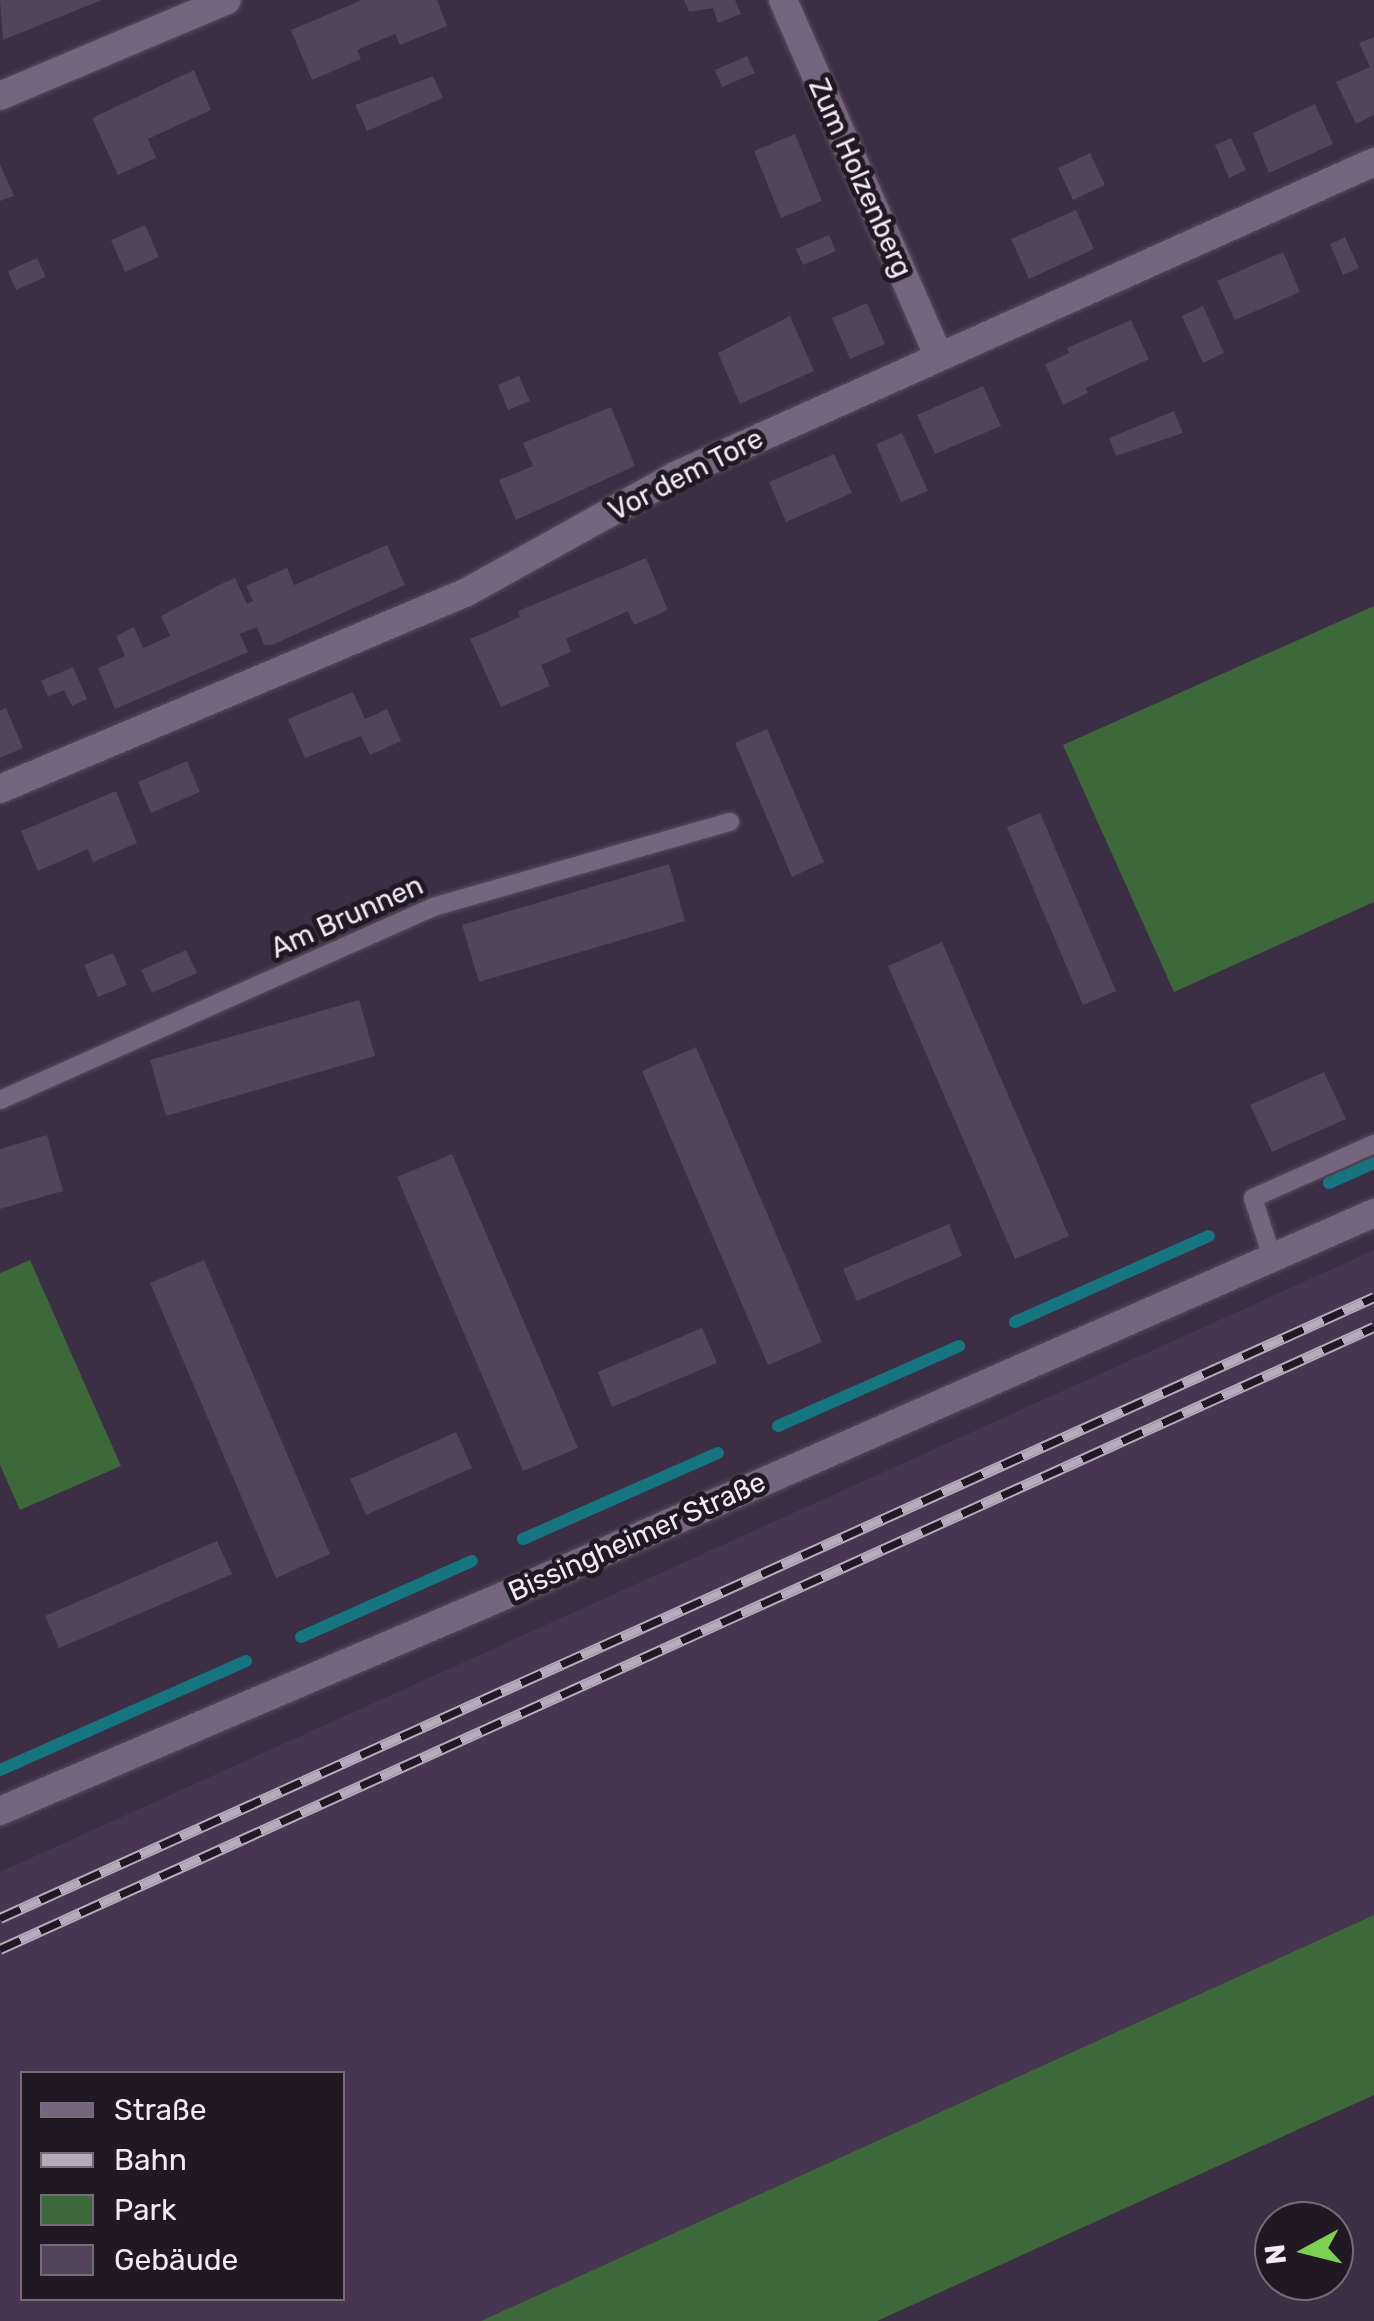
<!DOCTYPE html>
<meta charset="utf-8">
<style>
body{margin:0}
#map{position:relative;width:1374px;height:2321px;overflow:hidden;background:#3c2e44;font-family:Rubik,sans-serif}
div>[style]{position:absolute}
.built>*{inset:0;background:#483552}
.green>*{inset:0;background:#3d6839}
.stream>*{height:12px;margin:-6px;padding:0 6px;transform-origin:6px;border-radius:6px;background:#177580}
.building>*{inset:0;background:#53435b}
.roads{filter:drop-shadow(0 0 2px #594c5f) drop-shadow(0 0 2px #594c5f)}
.service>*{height:18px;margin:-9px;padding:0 9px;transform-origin:9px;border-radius:9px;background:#76657e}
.minor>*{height:28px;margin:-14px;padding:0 14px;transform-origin:14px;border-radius:14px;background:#76657e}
.rail>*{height:11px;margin-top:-5.5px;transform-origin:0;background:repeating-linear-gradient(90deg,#201923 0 22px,#b6abbc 0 44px);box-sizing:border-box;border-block:2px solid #b6abbc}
span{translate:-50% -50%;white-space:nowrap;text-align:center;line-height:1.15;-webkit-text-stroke:10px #201923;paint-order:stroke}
.street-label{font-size:28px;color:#f2e9f7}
.legend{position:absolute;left:20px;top:2071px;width:325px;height:230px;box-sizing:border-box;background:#201923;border:2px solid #746c78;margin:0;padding:12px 18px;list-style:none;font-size:30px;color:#f2e9f7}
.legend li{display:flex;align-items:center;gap:20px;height:50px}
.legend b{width:50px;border:2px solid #746c78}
.north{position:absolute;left:1254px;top:2201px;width:100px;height:100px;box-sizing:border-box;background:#201923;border:2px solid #746c78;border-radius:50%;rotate:263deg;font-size:28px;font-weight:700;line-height:40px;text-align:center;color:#f2e9f7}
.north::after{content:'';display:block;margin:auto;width:35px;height:45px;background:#7ed053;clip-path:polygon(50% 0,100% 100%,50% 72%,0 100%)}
</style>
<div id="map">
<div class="built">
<div style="clip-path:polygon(evenodd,1374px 1250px,1374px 1915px,481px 2321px,0 2321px,0 1872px,1374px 1250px,22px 2074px,342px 2074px,342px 2298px,22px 2298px,22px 2074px)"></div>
</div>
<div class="green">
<div style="clip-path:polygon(1374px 606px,1374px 902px,1174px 992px,1063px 745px)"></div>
<div style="clip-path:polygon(30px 1260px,121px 1466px,20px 1510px,0 1465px,0 1273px)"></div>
<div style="clip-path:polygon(1374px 1915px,1374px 2095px,877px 2321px,481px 2321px)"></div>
</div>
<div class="stream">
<div style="left:1329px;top:1183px;width:49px;rotate:-24deg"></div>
<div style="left:1015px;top:1322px;width:212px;rotate:-23.9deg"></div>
<div style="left:778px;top:1426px;width:198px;rotate:-23.8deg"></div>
<div style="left:523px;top:1539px;width:213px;rotate:-23.8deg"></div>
<div style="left:301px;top:1637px;width:187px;rotate:-24deg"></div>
<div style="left:0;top:1770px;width:269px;rotate:-23.9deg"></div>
</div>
<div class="building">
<div style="clip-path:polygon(0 0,102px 0,3px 40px)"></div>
<div style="clip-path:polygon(362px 0,437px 0,447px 26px,400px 45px,395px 34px,357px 50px,361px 59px,312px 80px,291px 30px)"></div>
<div style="clip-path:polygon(684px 0,735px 0,741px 14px,718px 23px,713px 8px,689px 12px)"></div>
<div style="clip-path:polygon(1374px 37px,1374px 115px,1356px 124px,1336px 82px,1370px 67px,1359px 43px)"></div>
<div style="clip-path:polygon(747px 56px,755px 73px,722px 87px,715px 70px)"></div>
<div style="clip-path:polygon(194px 70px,211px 110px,148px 139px,156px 158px,118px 175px,92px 118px)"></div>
<div style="clip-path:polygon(433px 76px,443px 98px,367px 131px,355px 105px)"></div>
<div style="clip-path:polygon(1315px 104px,1333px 144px,1269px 173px,1253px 133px)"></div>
<div style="clip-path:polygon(795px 134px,822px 201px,781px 218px,754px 151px)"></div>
<div style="clip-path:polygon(1231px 138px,1246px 170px,1229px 178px,1215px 145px)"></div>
<div style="clip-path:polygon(1090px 153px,1105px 185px,1073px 200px,1058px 168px)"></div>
<div style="clip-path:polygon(0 164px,14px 196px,0 201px)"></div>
<div style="clip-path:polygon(1076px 210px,1094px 249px,1029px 279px,1011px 239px)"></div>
<div style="clip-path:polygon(145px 225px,159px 257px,125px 272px,111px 240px)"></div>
<div style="clip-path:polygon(829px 235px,836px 251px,803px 265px,796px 249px)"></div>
<div style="clip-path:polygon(1345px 237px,1359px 268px,1343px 275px,1330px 244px)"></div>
<div style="clip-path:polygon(1283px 252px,1300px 292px,1235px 320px,1217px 281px)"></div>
<div style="clip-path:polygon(37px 258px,46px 277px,16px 290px,8px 271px)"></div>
<div style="clip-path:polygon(867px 303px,885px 344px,850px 359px,832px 318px)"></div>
<div style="clip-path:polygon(1203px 306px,1224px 353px,1203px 363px,1182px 316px)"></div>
<div style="clip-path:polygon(790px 316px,814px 371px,740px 404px,718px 353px)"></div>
<div style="clip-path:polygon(1131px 320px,1149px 359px,1086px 388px,1088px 393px,1063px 405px,1045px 364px,1069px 353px,1067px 348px)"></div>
<div style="clip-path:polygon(519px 376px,530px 401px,508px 410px,498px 385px)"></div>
<div style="clip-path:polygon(983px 386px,1001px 426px,935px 454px,917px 415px)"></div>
<div style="clip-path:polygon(611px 407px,635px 466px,516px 520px,499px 480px,533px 466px,523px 443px)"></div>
<div style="clip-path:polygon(1174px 411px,1183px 433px,1116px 456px,1109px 438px)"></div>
<div style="clip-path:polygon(902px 433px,928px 491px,901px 502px,876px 444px)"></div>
<div style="clip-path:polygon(834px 454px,852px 493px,786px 522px,769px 482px)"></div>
<div style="clip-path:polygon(387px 545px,405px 585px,272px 645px,264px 645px,257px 627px,240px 634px,248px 652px,115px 709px,98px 668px,125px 656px,116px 636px,134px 627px,143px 648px,170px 636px,161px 616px,219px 585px,235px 578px,247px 604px,253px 601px,246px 586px,287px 568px,294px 585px)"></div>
<div style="clip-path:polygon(646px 558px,668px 610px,634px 625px,628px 611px,566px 639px,571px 652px,541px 665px,550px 686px,501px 707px,470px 639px,520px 617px,518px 611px)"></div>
<div style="clip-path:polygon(73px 667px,87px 699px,72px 706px,64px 690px,48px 697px,41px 681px)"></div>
<div style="clip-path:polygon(353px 692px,365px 719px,387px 709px,401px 741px,370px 755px,361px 736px,305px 758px,288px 719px)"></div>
<div style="clip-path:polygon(6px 708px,23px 748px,0 758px,0 711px)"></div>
<div style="clip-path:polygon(767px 729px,824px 862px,792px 877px,735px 743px)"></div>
<div style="clip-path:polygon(187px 761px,200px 792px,151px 813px,138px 782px)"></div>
<div style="clip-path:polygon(116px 791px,137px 843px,93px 862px,88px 849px,38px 871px,21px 831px)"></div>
<div style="clip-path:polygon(1040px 813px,1116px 991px,1083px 1005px,1007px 827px)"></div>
<div style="clip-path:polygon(669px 864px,685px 921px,479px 982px,462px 925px)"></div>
<div style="clip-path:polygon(942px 942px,1069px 1236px,1015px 1259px,888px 966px)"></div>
<div style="clip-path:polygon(186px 950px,197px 973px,152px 993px,141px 970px)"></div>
<div style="clip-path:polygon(113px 953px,127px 985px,98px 997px,84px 965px)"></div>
<div style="clip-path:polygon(359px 1000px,375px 1056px,166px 1116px,150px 1060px)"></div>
<div style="clip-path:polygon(696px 1047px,822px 1342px,768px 1365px,642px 1071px)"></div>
<div style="clip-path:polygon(1324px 1072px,1346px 1119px,1272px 1152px,1250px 1105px)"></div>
<div style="clip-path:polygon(47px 1135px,63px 1191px,0 1209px,0 1149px)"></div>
<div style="clip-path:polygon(452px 1154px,578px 1448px,523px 1471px,397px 1177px)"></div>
<div style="clip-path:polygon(949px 1224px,962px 1256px,857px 1301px,843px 1269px)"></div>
<div style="clip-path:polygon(204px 1260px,330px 1554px,276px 1578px,150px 1283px)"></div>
<div style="clip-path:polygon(702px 1328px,717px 1363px,612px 1407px,598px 1372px)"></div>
<div style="clip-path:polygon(456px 1432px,472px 1468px,366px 1515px,350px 1479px)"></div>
<div style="clip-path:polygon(217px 1541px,232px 1574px,59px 1648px,45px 1616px)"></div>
</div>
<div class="roads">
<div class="service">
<div style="left:0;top:1100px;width:474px;rotate:-24deg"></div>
<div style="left:433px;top:907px;width:309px;rotate:-16deg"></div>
<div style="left:1272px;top:1257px;width:62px;rotate:-107.9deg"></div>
<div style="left:1253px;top:1198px;width:133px;rotate:-24.1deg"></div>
</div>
<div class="minor">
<div style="left:783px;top:0;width:387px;rotate:66.4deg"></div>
<div style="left:0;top:96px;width:246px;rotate:-22.9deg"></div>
<div style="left:0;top:789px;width:507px;rotate:-22.87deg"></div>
<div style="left:467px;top:592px;width:240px;rotate:-29.1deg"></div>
<div style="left:677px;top:475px;width:764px;rotate:-24.18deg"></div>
<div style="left:0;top:1811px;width:560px;rotate:-23.13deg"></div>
<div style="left:515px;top:1591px;width:938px;rotate:-23.75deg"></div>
</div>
</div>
<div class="rail">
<div style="left:0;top:1918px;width:1508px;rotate:-24.32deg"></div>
<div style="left:0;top:1949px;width:1508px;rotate:-24.36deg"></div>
</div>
<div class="street-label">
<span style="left:860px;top:178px;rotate:66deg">Zum Holzenberg</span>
<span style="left:686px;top:475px;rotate:-27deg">Vor dem Tore</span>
<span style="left:347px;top:917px;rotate:-24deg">Am Brunnen</span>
<span style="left:637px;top:1537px;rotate:-24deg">Bissingheimer Straße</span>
</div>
<ul class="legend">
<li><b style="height:12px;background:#76657e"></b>Straße</li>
<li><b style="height:12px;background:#b6abbc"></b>Bahn</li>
<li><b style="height:28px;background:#3d6839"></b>Park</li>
<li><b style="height:28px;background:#53435b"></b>Gebäude</li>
</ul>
<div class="north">N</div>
</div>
